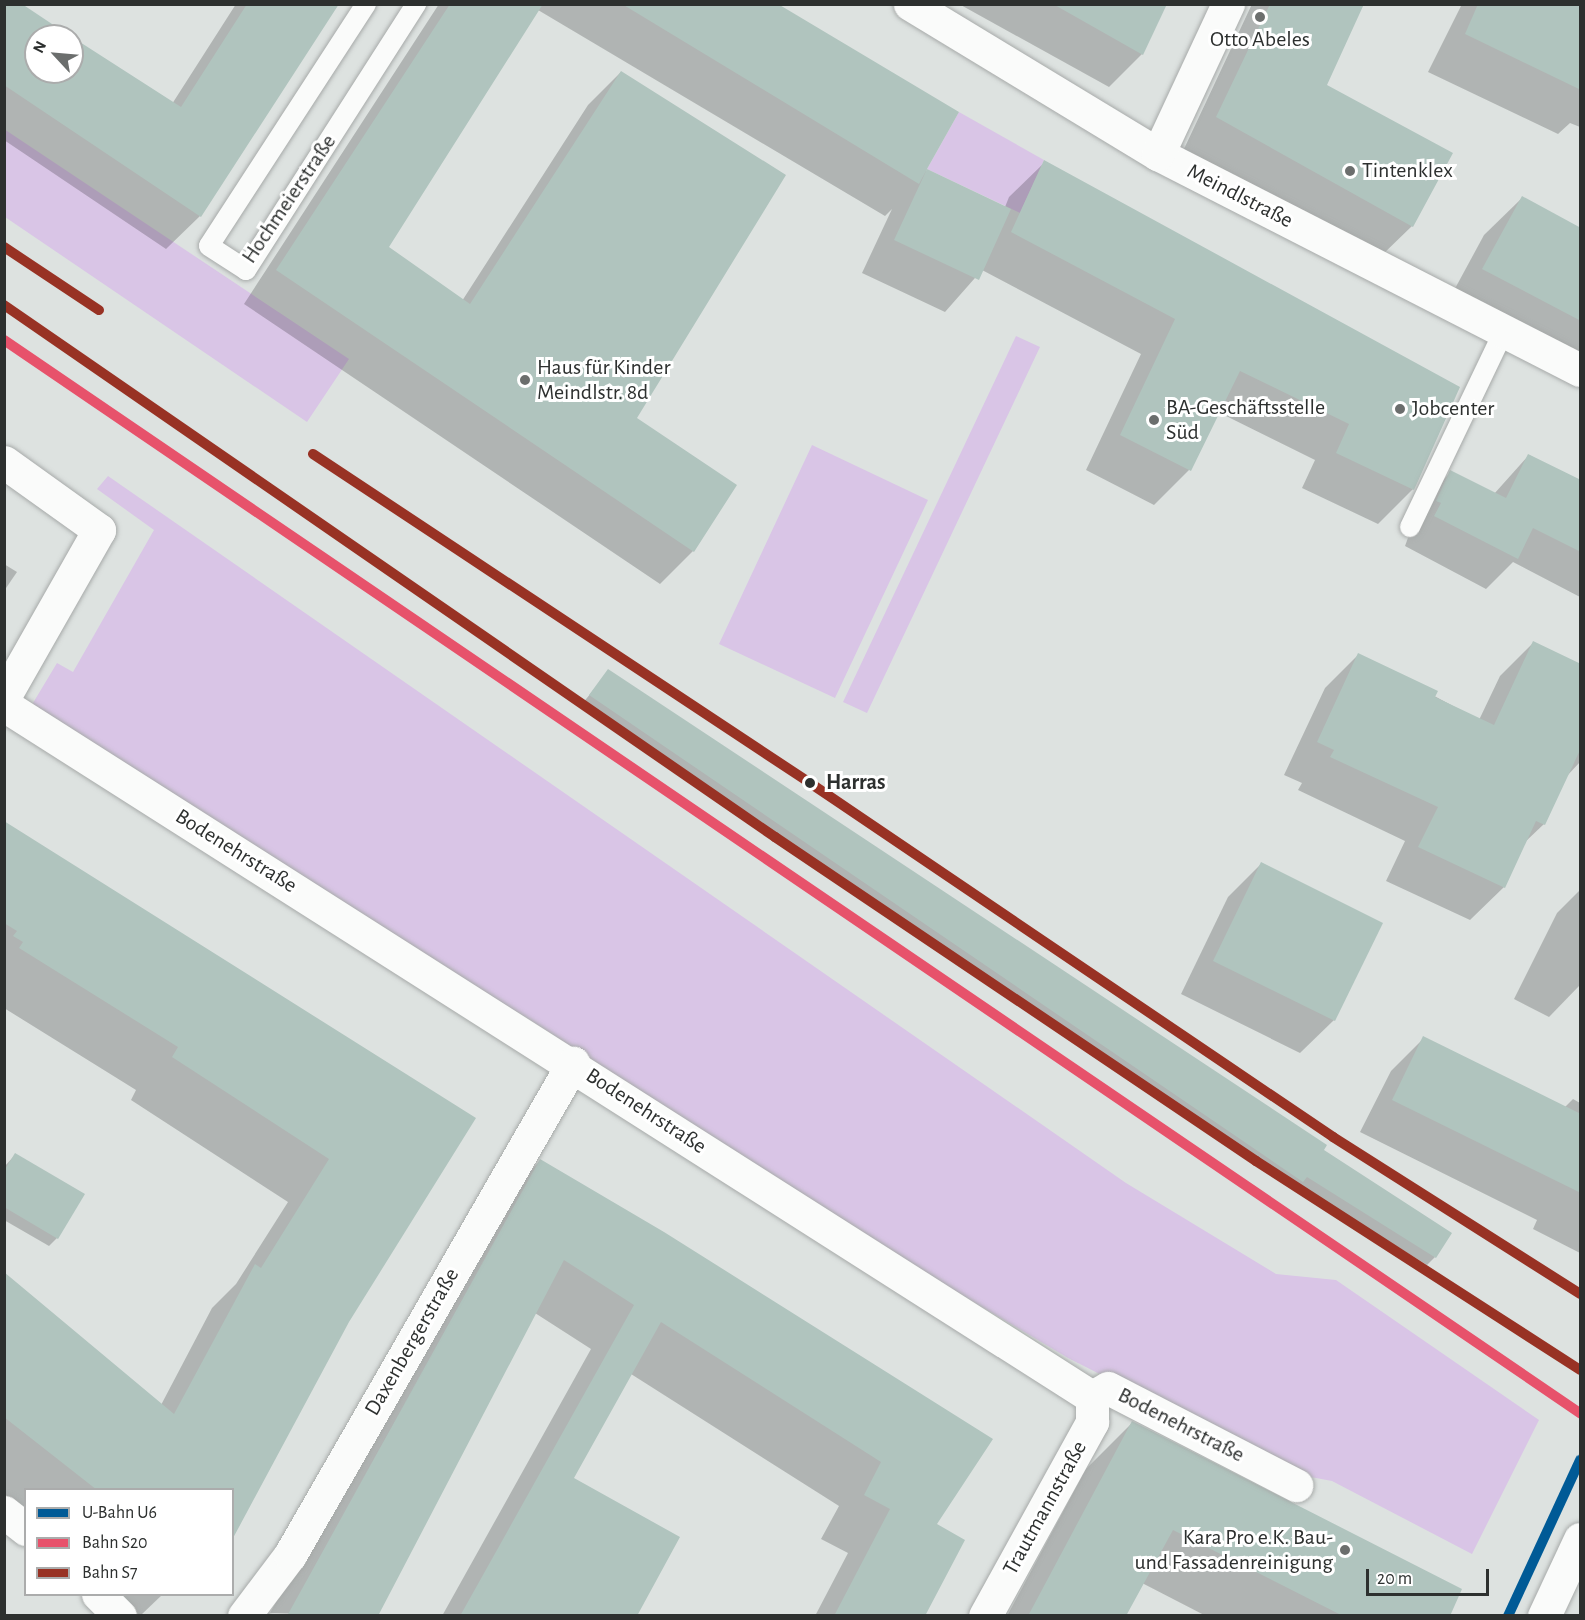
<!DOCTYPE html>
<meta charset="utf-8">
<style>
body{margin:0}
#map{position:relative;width:1585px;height:1620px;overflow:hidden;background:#dde2e0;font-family:"Alegreya Sans",sans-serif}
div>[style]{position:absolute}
.green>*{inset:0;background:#d9c5e6}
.shadow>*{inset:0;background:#0003}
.building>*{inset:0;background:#b0c4be}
.roads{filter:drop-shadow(0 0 2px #a7aaa9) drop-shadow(0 0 2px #a7aaa9)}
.service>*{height:20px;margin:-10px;padding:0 10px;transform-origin:10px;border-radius:10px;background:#fafbfa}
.minor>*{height:33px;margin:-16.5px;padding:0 16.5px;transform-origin:16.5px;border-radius:16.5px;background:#fafbfa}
.tertiary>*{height:33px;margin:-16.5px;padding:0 16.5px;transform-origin:16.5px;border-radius:16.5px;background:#fafbfa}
.secondary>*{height:33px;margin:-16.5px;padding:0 16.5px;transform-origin:16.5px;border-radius:16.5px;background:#fafbfa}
.rail-1>*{height:10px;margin:-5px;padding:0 5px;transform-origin:5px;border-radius:5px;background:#e7526b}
.rail-2>*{height:10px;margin:-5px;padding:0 5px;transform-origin:5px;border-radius:5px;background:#983224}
.metro-1>*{height:10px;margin:-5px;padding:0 5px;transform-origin:5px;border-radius:5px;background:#005a96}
.dots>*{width:16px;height:16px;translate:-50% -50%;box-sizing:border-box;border:3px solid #fff;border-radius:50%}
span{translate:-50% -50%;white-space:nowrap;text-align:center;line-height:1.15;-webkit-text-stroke:6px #fff;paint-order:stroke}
.poi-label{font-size:22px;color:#2d302f}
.left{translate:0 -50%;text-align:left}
.right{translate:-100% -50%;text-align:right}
.street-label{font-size:22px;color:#2d302f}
.stop-label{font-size:22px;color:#2d302f;font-weight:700}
.frame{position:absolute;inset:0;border:6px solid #2d302f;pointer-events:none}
.legend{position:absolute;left:24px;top:1488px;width:210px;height:108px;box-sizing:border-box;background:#fff;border:2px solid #abacac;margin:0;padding:8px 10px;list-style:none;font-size:18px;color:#2d302f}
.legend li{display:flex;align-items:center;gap:12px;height:30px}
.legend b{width:30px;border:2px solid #abacac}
.north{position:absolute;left:24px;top:24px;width:60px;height:60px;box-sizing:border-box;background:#fff;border:2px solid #abacac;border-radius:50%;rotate:296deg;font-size:16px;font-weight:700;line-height:24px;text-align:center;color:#2d302f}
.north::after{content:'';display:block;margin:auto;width:21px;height:27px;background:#6b6e6d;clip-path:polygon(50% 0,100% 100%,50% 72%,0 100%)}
.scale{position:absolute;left:1366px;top:1569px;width:123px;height:27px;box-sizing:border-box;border:3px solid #2d302f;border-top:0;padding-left:8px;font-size:18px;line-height:21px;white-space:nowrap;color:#2d302f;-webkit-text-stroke:4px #fff;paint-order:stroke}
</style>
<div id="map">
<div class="green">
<div style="clip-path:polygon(959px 112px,1044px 160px,1020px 213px,927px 169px)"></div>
<div style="clip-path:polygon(4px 129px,349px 359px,307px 422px,5px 217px)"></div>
<div style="clip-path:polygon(1016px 336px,1040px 347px,867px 713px,843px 702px)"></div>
<div style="clip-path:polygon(812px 445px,928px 500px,835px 698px,719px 644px)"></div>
<div style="clip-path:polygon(108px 476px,1126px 1183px,1276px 1274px,1336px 1280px,1539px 1420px,1472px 1554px,1332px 1481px,1300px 1475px,1068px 1358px,898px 1257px,527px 1018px,259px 855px,30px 708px,57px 663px,73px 672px,154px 530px,97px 489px)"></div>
</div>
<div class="shadow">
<div style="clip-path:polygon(236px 4px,337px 4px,200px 216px,166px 249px,4px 140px,4px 20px,68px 36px,36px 36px,36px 72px,72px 72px,72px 39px,172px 104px)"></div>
<div style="clip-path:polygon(439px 4px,775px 4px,925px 170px,1005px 207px,1009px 197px,1045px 162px,1458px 388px,1413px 489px,1378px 524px,1302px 488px,1315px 460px,1218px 412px,1189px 470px,1154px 505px,1086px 470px,1141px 354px,982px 270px,945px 312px,862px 273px,892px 209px,885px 216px,538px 10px,387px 248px,462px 301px,588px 105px,621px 72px,635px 418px,735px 485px,693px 551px,660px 584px,244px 304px)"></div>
<div style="clip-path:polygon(959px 4px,1165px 4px,1142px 54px,1109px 87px)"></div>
<div style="clip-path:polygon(1252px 4px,1362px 4px,1325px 86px,1412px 226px,1378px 259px,1183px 151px)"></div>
<div style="clip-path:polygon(1462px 4px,1580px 4px,1580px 127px,1570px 123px,1558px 134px,1428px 72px)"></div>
<div style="clip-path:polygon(1522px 198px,1580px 229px,1580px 378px,1445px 307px,1484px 235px)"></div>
<div style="clip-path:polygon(1529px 455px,1580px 482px,1580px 597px,1513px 562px,1486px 589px,1405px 546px,1421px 502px,1451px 472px,1494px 494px)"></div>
<div style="clip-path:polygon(4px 564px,17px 572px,4px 591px)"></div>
<div style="clip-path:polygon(1533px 643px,1580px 665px,1580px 762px,1566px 777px,1544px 824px,1524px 843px,1504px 887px,1470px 920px,1386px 881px,1405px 841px,1298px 790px,1302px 783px,1284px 775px,1325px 688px,1358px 655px,1479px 720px,1500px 676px)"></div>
<div style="clip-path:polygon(609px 671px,1322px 1150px,1435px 1257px,1427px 1265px,1298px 1185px,1294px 1189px,582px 704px)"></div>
<div style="clip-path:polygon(4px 823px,474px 1118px,347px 1322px,232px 1490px,26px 1490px,26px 1510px,4px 1494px,4px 1275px,161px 1405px,212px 1308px,236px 1284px,288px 1202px,131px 1100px,136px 1090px,4px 1008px)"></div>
<div style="clip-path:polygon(1261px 864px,1334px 1020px,1300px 1053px,1181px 994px,1228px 897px)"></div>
<div style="clip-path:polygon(1580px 890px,1580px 985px,1549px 1017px,1514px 999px,1557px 913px)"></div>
<div style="clip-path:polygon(1424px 1038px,1564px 1108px,1573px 1099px,1580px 1103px,1580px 1253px,1533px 1229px,1537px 1220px,1360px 1132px,1391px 1071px)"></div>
<div style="clip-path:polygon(15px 1155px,57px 1238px,49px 1246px,4px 1220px,4px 1167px)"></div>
<div style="clip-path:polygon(540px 1161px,991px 1440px,935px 1525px,923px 1616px,815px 1616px,848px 1553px,821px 1539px,839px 1506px,631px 1374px,572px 1479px,635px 1616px,442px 1616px,591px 1349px,535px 1313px,373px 1616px,270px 1613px,496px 1204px)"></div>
<div style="clip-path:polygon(1132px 1423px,1448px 1616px,1206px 1616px,1142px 1583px,1124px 1616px,1007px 1616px,1086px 1469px)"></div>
<div style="clip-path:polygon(120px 1594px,163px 1594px,140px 1616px)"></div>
</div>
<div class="building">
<div style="clip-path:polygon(4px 4px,22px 4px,70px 36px,36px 36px,36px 72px,72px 72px,72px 37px,181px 107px,247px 4px,339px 4px,201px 217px,4px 85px)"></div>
<div style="clip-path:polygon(450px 4px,543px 4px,389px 247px,470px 304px,621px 71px,786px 175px,637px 418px,737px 485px,694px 552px,276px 270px)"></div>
<div style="clip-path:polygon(622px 4px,778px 4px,959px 112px,927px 169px,1011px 209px,979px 280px,894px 240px,927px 169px,919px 184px)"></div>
<div style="clip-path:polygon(1053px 4px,1167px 4px,1143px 55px)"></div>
<div style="clip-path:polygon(1270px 4px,1364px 4px,1327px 85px,1453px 153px,1413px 227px,1216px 117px)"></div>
<div style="clip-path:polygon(1478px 4px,1581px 4px,1581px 90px,1465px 34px)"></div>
<div style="clip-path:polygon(1044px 160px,1460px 387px,1414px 490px,1336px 453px,1349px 424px,1240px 371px,1191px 471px,1120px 435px,1175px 319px,1011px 232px)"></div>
<div style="clip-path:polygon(1522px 196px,1581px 228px,1581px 321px,1482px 269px)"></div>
<div style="clip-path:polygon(1528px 454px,1581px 480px,1581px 552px,1533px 528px,1518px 559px,1434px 516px,1441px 503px,1436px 501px,1450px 470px,1506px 498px)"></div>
<div style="clip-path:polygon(1533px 641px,1581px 664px,1581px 748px,1545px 825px,1536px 821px,1505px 888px,1418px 847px,1438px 807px,1330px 757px,1334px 750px,1317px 742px,1358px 653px,1438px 691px,1435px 697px,1494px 725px)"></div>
<div style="clip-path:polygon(608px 669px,1327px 1145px,1324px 1150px,1452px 1233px,1436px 1258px,1307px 1177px,1303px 1182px,589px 695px)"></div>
<div style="clip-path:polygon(4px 821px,476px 1118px,349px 1322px,232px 1540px,232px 1490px,97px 1490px,4px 1417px,4px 1272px,174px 1414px,255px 1264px,261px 1268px,329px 1159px,172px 1057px,178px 1047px,19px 948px,23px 942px,13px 936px,17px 931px,4px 923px)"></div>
<div style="clip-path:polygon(1261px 862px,1383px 923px,1335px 1021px,1213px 961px)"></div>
<div style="clip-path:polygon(1423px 1036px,1581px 1114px,1581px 1193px,1392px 1100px)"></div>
<div style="clip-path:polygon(15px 1153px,85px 1194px,58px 1239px,4px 1207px,4px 1171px)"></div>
<div style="clip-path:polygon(540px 1159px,664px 1232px,993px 1439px,937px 1524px,965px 1540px,925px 1616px,834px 1616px,890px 1509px,864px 1495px,881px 1462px,661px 1322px,574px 1478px,680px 1537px,637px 1616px,460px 1616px,634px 1305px,564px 1260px,378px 1616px,287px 1616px)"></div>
<div style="clip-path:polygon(1132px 1421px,1462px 1589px,1450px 1616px,1343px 1616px,1173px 1530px,1126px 1616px,1028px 1616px)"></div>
</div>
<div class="roads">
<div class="service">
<div style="left:366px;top:4px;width:288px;rotate:123deg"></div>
<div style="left:209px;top:246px;width:44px;rotate:33deg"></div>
<div style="left:246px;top:270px;width:316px;rotate:-57.4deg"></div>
<div style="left:1410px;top:527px;width:217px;rotate:-64.4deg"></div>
</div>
<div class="minor">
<div style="left:910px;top:4px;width:290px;rotate:31.2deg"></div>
<div style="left:1158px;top:154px;width:474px;rotate:27.1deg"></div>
<div style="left:1158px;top:154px;width:166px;rotate:-65deg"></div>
<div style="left:4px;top:462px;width:117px;rotate:35.6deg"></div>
<div style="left:99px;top:530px;width:192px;rotate:119.6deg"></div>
<div style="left:4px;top:705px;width:1289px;rotate:32.46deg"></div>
<div style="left:1092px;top:1397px;width:18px;rotate:-29deg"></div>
<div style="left:1108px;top:1388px;width:212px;rotate:27.3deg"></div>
<div style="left:244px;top:1616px;width:76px;rotate:-53deg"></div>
<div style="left:290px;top:1555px;width:568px;rotate:-60.09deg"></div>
<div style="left:985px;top:1616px;width:222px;rotate:-61.1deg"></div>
<div style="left:1092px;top:1422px;width:25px;rotate:-90deg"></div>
</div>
<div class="tertiary">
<div style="left:4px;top:1512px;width:28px;rotate:38deg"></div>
<div style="left:98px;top:1594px;width:31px;rotate:45deg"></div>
</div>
<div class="secondary">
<div style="left:1544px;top:1616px;width:85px;rotate:-64.9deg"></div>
</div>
</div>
<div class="rail-1">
<div style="left:4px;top:340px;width:1907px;rotate:34.25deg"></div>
</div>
<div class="rail-2">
<div style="left:4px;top:247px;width:114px;rotate:33.6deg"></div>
<div style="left:4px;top:305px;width:937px;rotate:34.61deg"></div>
<div style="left:775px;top:837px;width:580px;rotate:33.96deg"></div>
<div style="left:1256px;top:1161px;width:386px;rotate:32.8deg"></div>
<div style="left:313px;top:454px;width:596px;rotate:33.5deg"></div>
<div style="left:810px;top:783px;width:632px;rotate:34.09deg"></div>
<div style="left:1333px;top:1137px;width:293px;rotate:32.4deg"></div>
</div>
<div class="metro-1">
<div style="left:1508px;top:1616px;width:172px;rotate:-65.2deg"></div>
</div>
<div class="dots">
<div style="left:1260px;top:17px;background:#6b6e6d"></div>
<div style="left:1350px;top:171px;background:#6b6e6d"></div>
<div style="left:525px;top:380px;background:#6b6e6d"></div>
<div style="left:1400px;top:409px;background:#6b6e6d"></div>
<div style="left:1154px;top:420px;background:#6b6e6d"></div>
<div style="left:810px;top:783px;background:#2d302f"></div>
<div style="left:1345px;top:1550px;background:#6b6e6d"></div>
</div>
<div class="poi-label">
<span style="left:1260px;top:40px">Otto Abeles</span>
<span class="left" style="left:1362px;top:171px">Tintenklex</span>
<span class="left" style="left:537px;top:380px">Haus für Kinder<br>Meindlstr. 8d</span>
<span class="left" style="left:1166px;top:420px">BA-Geschäftsstelle<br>Süd</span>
<span class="left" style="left:1412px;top:409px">Jobcenter</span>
<span class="right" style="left:1333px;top:1550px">Kara Pro e.K. Bau-<br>und Fassadenreinigung</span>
</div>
<div class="street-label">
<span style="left:1240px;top:196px;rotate:27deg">Meindlstraße</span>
<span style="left:289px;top:199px;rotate:-56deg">Hochmeierstraße</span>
<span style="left:236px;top:851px;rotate:32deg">Bodenehrstraße</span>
<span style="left:646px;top:1111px;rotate:33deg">Bodenehrstraße</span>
<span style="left:412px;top:1342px;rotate:-60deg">Daxenbergerstraße</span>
<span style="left:1181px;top:1425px;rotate:27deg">Bodenehrstraße</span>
<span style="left:1045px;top:1508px;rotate:-61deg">Trautmannstraße</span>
</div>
<div class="stop-label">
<span class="left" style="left:826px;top:783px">Harras</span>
</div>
<div class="frame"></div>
<ul class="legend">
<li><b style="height:8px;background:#005a96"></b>U-Bahn U6</li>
<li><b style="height:8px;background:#e7526b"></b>Bahn S20</li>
<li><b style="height:8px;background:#983224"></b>Bahn S7</li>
</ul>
<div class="north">N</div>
<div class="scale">20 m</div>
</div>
